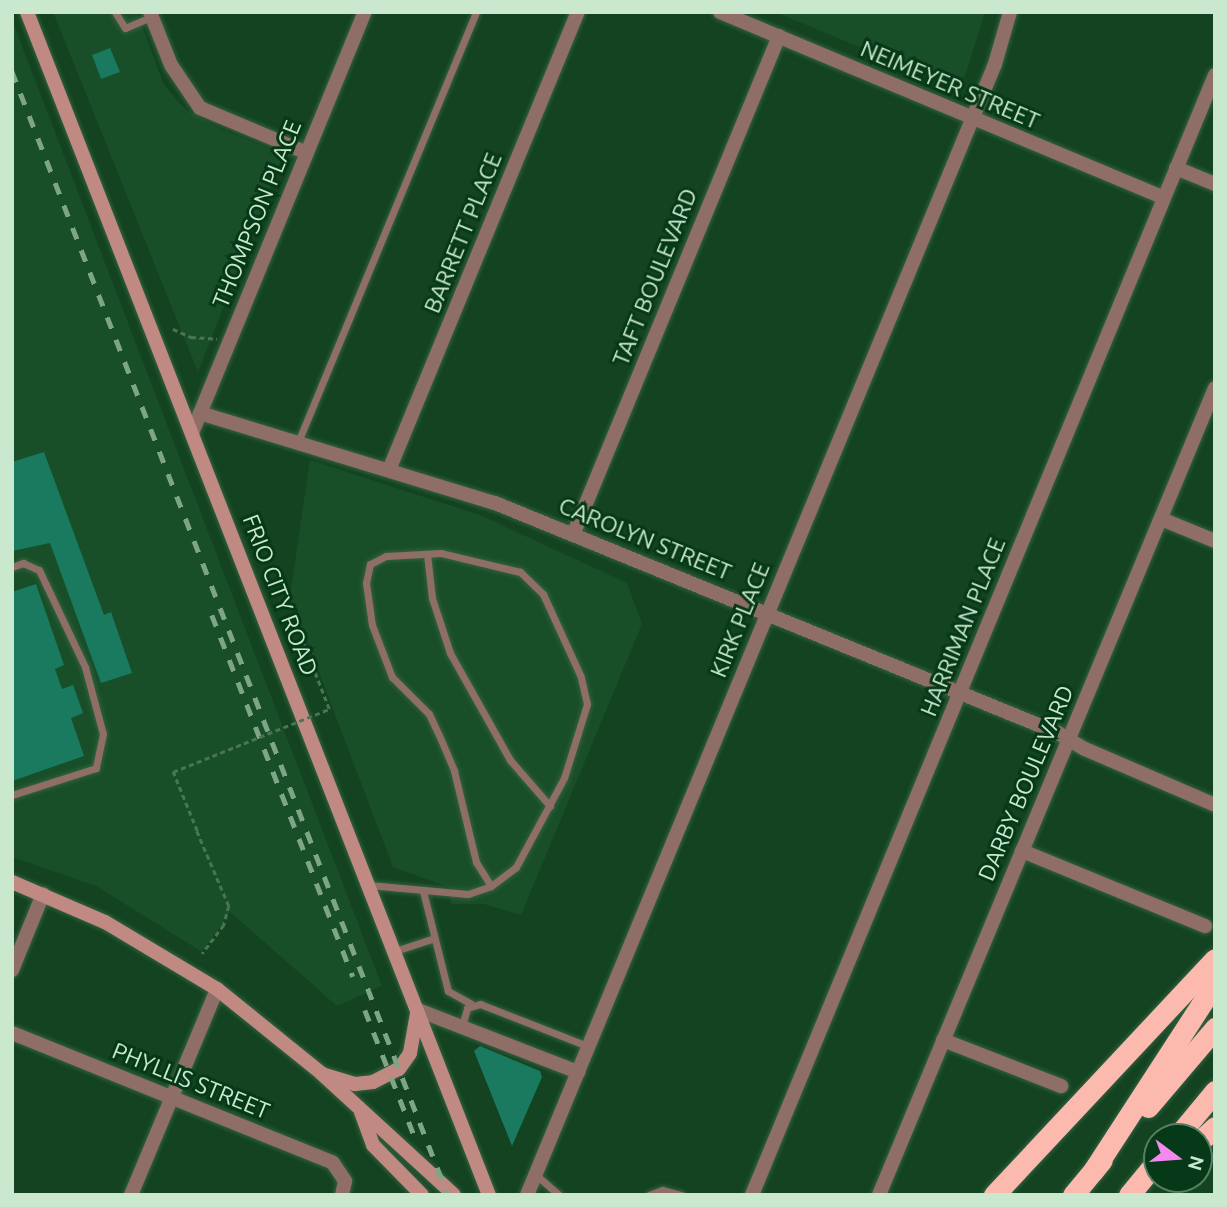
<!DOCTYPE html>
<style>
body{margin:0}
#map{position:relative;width:1227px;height:1207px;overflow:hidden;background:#134321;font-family:Ubuntu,sans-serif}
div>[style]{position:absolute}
.built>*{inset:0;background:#194f28}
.building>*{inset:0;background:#197a5f}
.path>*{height:2.5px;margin-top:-1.25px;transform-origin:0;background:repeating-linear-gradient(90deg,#4a7555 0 5px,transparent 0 8.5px)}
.roads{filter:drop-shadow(0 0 2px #346140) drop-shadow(0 0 2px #346140)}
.service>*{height:7px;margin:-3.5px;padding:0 3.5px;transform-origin:3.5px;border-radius:3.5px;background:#8f6e68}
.minor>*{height:14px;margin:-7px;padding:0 7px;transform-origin:7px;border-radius:7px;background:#8f6e68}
.tertiary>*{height:14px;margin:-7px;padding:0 7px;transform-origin:7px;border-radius:7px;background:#8f6e68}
.secondary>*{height:14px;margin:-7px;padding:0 7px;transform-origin:7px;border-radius:7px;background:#c08a82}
.motorway>*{height:21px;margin:-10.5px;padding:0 10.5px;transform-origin:10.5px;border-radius:10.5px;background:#fcbaaf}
.rail>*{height:4.5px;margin-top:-2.25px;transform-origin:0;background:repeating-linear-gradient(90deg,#7fa588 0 12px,transparent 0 24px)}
.path-bridge>*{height:2.5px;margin-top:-1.25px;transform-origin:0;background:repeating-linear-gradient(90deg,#4a7555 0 5px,transparent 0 8.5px)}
span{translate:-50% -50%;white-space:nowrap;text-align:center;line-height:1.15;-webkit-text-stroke:6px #063917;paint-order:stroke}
.street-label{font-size:23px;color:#c9e8ce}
.frame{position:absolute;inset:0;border:14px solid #c9e8ce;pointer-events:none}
.north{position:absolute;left:1143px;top:1123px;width:70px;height:70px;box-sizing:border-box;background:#063917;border:2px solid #547f60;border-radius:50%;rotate:106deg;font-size:19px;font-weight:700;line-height:28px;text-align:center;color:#c9e8ce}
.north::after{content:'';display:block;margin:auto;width:24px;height:32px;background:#f589ef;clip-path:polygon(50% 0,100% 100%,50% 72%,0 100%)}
</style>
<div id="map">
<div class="built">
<div style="clip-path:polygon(53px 12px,137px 12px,164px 85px,185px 109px,218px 128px,283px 154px,198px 372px)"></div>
<div style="clip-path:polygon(775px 12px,985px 12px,965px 76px,949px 84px)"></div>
<div style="clip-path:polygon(12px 20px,382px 986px,337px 1006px,230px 912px,202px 952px,96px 886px,12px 857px)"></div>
<div style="clip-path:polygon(310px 460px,480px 515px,627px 583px,642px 624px,521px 915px,484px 904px,451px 904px,451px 888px,393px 867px,290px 596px)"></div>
</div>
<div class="building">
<div style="clip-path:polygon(110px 48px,120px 72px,101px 79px,92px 55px)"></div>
<div style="clip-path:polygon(44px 452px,104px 615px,111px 612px,132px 673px,101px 683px,50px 543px,12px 551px,12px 462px)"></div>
<div style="clip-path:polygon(36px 584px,64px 665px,55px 669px,62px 689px,73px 685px,83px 713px,71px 718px,84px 756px,12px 781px,12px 592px)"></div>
<div style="clip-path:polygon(480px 1046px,540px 1071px,542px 1077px,512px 1146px,474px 1051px)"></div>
</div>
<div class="path">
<div style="left:173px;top:329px;width:20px;rotate:24deg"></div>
<div style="left:191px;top:337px;width:26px;rotate:4deg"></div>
<div style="left:296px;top:646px;width:9px;rotate:-21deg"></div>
<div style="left:304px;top:643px;width:4px;rotate:76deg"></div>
<div style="left:197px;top:831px;width:82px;rotate:66.9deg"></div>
<div style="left:229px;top:906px;width:20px;rotate:105deg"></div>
<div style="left:224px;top:925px;width:36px;rotate:127deg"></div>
</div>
<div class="roads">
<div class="service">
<div style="left:115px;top:12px;width:19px;rotate:58deg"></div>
<div style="left:125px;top:28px;width:28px;rotate:-23deg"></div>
<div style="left:298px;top:442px;width:465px;rotate:-67.5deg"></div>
<div style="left:427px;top:554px;width:44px;rotate:83.5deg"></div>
<div style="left:432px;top:598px;width:58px;rotate:71.9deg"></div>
<div style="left:450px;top:653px;width:123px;rotate:60.7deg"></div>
<div style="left:510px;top:760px;width:61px;rotate:49deg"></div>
<div style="left:12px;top:567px;width:12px;rotate:-20deg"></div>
<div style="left:23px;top:563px;width:17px;rotate:24deg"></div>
<div style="left:39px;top:570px;width:107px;rotate:64.6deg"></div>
<div style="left:85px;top:667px;width:69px;rotate:75deg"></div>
<div style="left:103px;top:734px;width:35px;rotate:102deg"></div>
<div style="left:96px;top:768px;width:88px;rotate:162.2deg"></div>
<div style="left:369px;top:885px;width:99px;rotate:5.2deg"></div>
<div style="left:468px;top:894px;width:24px;rotate:-19deg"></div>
<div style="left:491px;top:886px;width:31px;rotate:-37deg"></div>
<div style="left:516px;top:867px;width:101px;rotate:-61.7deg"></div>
<div style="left:564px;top:778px;width:77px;rotate:-72.7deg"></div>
<div style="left:587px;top:704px;width:28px;rotate:-103deg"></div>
<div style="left:581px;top:677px;width:91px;rotate:-114.6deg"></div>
<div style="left:543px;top:594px;width:32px;rotate:-136deg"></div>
<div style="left:520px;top:572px;width:81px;rotate:-166.5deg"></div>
<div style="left:441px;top:553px;width:55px;rotate:176.9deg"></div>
<div style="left:386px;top:556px;width:18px;rotate:153deg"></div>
<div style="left:370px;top:564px;width:19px;rotate:102deg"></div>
<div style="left:366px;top:583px;width:42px;rotate:81.9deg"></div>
<div style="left:372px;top:625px;width:56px;rotate:69deg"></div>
<div style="left:392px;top:677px;width:52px;rotate:45deg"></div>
<div style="left:429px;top:714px;width:23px;rotate:65deg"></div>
<div style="left:439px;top:735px;width:39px;rotate:67deg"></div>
<div style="left:454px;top:771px;width:94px;rotate:76.4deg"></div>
<div style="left:476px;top:862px;width:28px;rotate:58deg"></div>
<div style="left:423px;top:891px;width:103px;rotate:76deg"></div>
<div style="left:448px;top:991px;width:26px;rotate:29deg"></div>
<div style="left:395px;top:951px;width:39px;rotate:-18deg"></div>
<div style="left:462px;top:1026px;width:19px;rotate:-74deg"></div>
<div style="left:467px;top:1008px;width:14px;rotate:-17deg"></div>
<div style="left:480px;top:1004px;width:116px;rotate:21.3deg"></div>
<div style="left:536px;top:1175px;width:30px;rotate:41deg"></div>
<div style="left:649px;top:1195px;width:14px;rotate:-21deg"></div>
<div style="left:662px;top:1190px;width:20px;rotate:15deg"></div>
</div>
<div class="minor">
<div style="left:150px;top:12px;width:57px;rotate:68.4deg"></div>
<div style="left:171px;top:65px;width:52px;rotate:56deg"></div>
<div style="left:200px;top:108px;width:116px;rotate:22.8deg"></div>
<div style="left:720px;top:12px;width:481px;rotate:22.7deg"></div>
<div style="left:1176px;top:168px;width:42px;rotate:22.3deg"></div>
<div style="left:200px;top:413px;width:308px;rotate:17deg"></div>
<div style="left:495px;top:503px;width:608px;rotate:22.22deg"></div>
<div style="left:1058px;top:733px;width:31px;rotate:31deg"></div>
<div style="left:1085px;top:749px;width:142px;rotate:23.3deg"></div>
<div style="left:192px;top:433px;width:455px;rotate:-67.7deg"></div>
<div style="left:389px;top:470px;width:495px;rotate:-67.6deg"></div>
<div style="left:1161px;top:519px;width:58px;rotate:22.2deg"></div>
<div style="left:573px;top:535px;width:540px;rotate:-67.57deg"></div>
<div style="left:1022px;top:851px;width:198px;rotate:22.3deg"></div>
<div style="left:12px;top:970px;width:82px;rotate:-67.8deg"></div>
<div style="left:418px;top:1010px;width:172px;rotate:21.2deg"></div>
<div style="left:12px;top:1033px;width:346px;rotate:22deg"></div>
<div style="left:333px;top:1163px;width:22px;rotate:56deg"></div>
<div style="left:345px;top:1181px;width:14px;rotate:102deg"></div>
<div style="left:943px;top:1040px;width:127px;rotate:21.3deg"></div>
<div style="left:131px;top:1195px;width:223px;rotate:-67.3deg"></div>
<div style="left:752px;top:1195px;width:1212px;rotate:-67.54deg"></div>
<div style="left:879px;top:1195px;width:874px;rotate:-67.4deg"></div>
</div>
<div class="tertiary">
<div style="left:527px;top:1195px;width:1224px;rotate:-67.52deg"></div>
<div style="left:995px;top:64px;width:54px;rotate:-73.9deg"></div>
</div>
<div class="secondary">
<div style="left:27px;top:12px;width:1270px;rotate:68.67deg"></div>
<div style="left:12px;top:882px;width:101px;rotate:23.3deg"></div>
<div style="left:105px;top:922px;width:131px;rotate:30.9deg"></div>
<div style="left:217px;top:989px;width:134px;rotate:38.9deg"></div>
<div style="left:321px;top:1073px;width:180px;rotate:42.5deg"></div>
<div style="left:325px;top:1075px;width:31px;rotate:17deg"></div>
<div style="left:355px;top:1084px;width:18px;rotate:-6deg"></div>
<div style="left:373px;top:1082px;width:29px;rotate:-27deg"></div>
<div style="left:399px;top:1069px;width:19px;rotate:-55deg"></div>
<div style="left:410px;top:1053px;width:40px;rotate:-80deg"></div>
<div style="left:361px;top:1112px;width:35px;rotate:70deg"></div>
<div style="left:373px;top:1145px;width:70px;rotate:45.6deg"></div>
</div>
<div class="motorway">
<div style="left:1148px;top:1107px;width:104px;rotate:-49.7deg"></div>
<div style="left:1177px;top:1137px;width:60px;rotate:-50.4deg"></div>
<div style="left:1199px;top:1142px;width:22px;rotate:-43deg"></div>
<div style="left:1093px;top:1171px;width:224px;rotate:-57deg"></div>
<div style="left:994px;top:1195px;width:323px;rotate:-46.9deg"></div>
<div style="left:1073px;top:1195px;width:45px;rotate:-50.4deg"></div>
<div style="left:1129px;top:1195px;width:44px;rotate:-50.5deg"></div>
</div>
</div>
<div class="rail">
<div style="left:12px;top:71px;width:1206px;rotate:68.8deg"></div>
<div style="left:212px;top:615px;width:388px;rotate:68.7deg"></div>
<div style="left:365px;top:1010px;width:140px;rotate:68.6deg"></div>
</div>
<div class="path-bridge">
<div style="left:197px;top:831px;width:64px;rotate:-112.1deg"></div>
<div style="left:173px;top:772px;width:168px;rotate:-22deg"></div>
<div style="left:329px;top:709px;width:66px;rotate:-111.2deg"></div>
</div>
<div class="street-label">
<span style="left:950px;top:85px;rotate:23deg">NEIMEYER STREET</span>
<span style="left:257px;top:214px;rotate:-68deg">THOMPSON PLACE</span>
<span style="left:463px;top:233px;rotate:-68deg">BARRETT PLACE</span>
<span style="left:655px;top:277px;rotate:-68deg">TAFT BOULEVARD</span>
<span style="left:645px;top:539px;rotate:22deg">CAROLYN STREET</span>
<span style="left:280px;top:595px;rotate:69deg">FRIO CITY ROAD</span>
<span style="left:740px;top:620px;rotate:-68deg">KIRK PLACE</span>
<span style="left:963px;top:627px;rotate:-68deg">HARRIMAN PLACE</span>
<span style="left:1026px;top:783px;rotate:-67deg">DARBY BOULEVARD</span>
<span style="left:191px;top:1081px;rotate:22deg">PHYLLIS STREET</span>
</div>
<div class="frame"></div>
<div class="north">N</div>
</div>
